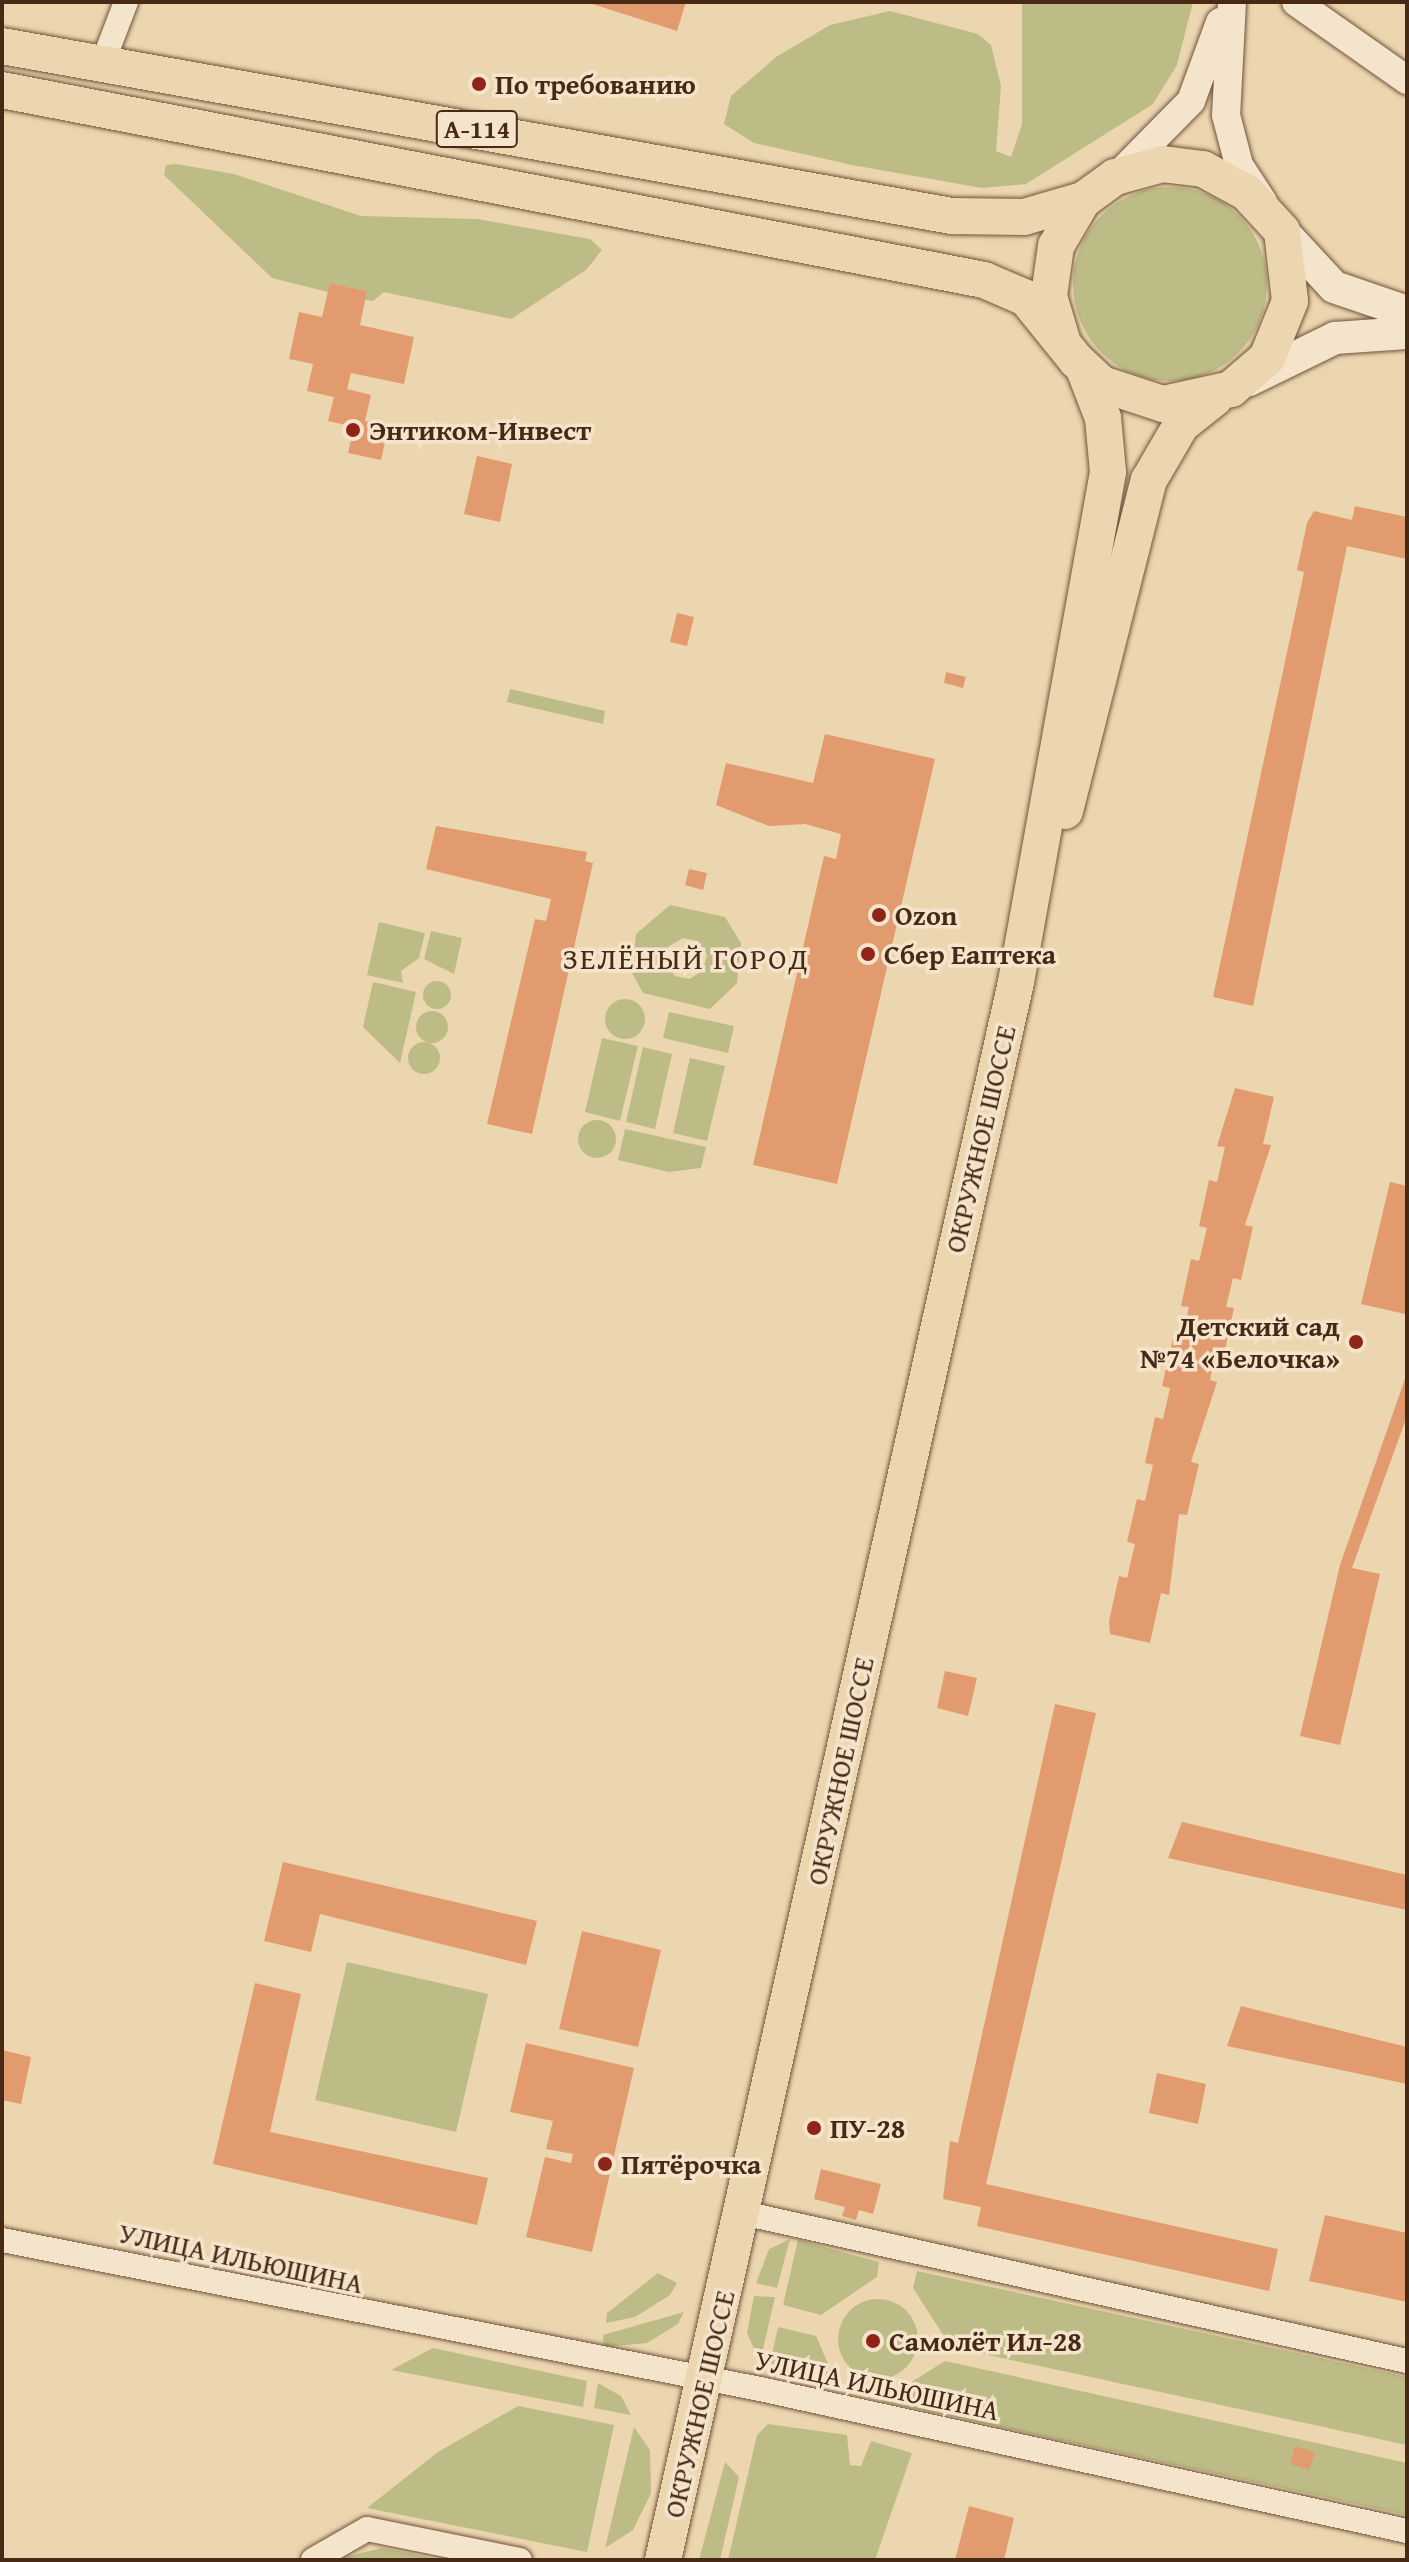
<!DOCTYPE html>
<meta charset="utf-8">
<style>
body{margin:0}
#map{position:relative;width:1409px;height:2562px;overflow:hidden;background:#ecd6af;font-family:"Gentium Book Plus",serif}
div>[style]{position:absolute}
.green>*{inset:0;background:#bebc86}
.round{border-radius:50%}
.building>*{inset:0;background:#e29b6e}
.roads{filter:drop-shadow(0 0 2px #71543c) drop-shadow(0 0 2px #71543c)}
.minor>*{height:24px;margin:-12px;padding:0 12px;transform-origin:12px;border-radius:12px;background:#f3e4cb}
.tertiary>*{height:28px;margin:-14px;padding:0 14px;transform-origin:14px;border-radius:14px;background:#f3e4cb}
.secondary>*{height:32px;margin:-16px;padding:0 16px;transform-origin:16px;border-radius:16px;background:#f3e4cb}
.primary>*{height:36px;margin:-18px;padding:0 18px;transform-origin:18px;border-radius:18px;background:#ecd6af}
.dots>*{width:22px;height:22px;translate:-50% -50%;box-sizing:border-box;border:4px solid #f3e4cb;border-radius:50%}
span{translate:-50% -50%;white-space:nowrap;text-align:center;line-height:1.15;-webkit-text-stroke:7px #f3e4cb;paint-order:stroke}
.shield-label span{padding:2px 6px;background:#f3e4cb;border:2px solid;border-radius:6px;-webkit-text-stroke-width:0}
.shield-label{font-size:26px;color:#482916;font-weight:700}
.poi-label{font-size:28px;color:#482916;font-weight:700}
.left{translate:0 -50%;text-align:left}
.right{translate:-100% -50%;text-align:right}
.street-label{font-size:28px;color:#482916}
.neighbourhood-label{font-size:30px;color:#482916;letter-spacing:2px}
.frame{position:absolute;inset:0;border:4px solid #482916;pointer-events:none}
</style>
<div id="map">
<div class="green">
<div style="clip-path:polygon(1022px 2px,1193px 2px,1177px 65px,1153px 104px,1026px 184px,982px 188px,852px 165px,754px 143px,724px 124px,731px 96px,776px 57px,830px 25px,890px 11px,978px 34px,991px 45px,1001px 86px,996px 151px,1011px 157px,1022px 124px)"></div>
<div style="clip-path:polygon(177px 164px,234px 174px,361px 216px,477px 219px,590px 239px,602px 250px,586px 270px,511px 319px,384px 292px,373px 301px,365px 300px,367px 291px,330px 283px,328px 292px,272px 278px,164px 175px,166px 165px)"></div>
<div class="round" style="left:1073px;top:187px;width:194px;height:194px"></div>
<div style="clip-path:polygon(510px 689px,605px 711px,603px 724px,507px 702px)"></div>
<div style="clip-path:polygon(evenodd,670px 905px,725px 917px,741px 943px,737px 983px,710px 1009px,643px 993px,632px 973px,636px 934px,670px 905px,683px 938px,698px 941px,707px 955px,703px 970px,690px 979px,675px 976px,666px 962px,669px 946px,683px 938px)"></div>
<div style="clip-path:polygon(379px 922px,425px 933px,419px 958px,401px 971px,403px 983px,367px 975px)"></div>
<div style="clip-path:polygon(431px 931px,462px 938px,454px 974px,424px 959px)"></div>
<div class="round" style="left:423px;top:981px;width:28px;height:28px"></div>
<div style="clip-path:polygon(373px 982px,416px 992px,400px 1063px,363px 1027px)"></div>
<div class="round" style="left:605px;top:999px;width:40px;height:40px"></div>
<div class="round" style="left:416px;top:1011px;width:32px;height:32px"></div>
<div style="clip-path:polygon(669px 1012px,734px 1026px,728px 1053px,663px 1038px)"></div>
<div style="clip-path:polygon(602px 1038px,638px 1046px,620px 1121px,585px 1112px)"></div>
<div class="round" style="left:408px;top:1042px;width:32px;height:32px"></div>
<div style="clip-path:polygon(643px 1047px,672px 1054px,655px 1129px,626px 1122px)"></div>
<div style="clip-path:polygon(690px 1058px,725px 1066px,707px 1141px,673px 1133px)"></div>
<div class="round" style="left:578px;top:1120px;width:38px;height:38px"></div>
<div style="clip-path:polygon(625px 1129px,706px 1147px,701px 1168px,669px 1172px,618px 1160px)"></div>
<div style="clip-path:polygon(347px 1962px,488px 1994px,456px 2132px,315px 2100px)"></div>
<div style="clip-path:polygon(790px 2239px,777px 2288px,756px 2283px,769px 2249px)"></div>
<div style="clip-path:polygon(798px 2240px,879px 2262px,877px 2277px,821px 2315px,783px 2305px)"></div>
<div style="clip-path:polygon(917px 2271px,1407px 2377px,1407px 2445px,951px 2347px,913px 2288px)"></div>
<div style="clip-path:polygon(658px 2273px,677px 2283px,670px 2295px,635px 2317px,606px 2323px,607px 2313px)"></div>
<div style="clip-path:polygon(754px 2296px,775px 2297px,760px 2362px,747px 2333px)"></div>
<div class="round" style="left:838px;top:2299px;width:80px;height:80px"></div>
<div style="clip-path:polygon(684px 2312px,678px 2324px,647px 2343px,604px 2347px,603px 2335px)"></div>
<div style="clip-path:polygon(778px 2327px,816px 2336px,839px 2389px,768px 2373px)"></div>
<div style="clip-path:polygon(433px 2348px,587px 2381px,583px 2407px,391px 2370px)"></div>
<div style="clip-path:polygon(945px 2361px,1407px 2463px,1407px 2515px,881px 2401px)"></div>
<div style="clip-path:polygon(598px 2383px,621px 2396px,631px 2415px,594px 2408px)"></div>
<div style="clip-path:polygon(518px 2406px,614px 2425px,587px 2552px,367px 2508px,438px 2452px)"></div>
<div style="clip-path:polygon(768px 2424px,847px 2435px,850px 2465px,861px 2466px,871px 2441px,912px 2453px,875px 2560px,728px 2560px,757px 2435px)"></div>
<div style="clip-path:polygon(634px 2427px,650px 2450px,651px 2493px,633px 2530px,605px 2548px)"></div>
<div style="clip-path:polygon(725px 2462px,739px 2477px,720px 2560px,699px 2560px)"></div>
<div style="clip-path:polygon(382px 2548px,403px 2552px,440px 2560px,332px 2560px)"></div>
</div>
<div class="building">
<div style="clip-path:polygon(586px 2px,686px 2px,677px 31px)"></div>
<div style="clip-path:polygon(330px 283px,367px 291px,360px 325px,414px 337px,404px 384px,351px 373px,347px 389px,371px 395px,365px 421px,389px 426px,381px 460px,348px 453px,354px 427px,328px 421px,334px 397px,307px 391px,313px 364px,289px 359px,299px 312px,322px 317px)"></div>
<div style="clip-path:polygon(477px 456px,512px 464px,500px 522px,464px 514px)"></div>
<div style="clip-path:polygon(1355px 506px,1407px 517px,1407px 559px,1347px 546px,1253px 1006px,1213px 997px,1301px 587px,1304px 572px,1297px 570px,1307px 523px,1314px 511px,1352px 520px)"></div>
<div style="clip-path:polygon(677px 613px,694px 617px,687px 646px,670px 642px)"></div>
<div style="clip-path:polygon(946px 672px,966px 677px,963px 688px,944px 683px)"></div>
<div style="clip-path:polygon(825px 734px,935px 759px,837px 1184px,753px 1165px,824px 856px,836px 859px,841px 834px,805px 824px,769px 826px,716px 805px,726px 763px,813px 783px)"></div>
<div style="clip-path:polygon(436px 826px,587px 852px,585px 861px,593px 863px,532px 1134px,487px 1124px,535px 919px,546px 921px,551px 899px,426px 869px)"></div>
<div style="clip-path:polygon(689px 869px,707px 873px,703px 890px,685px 885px)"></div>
<div style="clip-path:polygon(1235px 1088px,1274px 1097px,1263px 1144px,1271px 1145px,1245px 1225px,1253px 1227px,1241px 1280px,1233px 1278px,1226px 1307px,1234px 1308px,1223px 1359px,1215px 1357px,1210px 1380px,1217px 1382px,1191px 1462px,1199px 1464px,1187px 1515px,1179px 1514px,1169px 1595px,1161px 1593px,1150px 1643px,1110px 1634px,1109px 1621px,1119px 1576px,1127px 1578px,1135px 1544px,1127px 1542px,1137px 1499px,1145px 1501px,1153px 1465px,1145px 1463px,1155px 1417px,1163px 1419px,1170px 1388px,1162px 1386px,1173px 1339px,1181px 1342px,1189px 1307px,1181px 1306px,1191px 1259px,1199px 1261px,1207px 1228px,1199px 1226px,1209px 1180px,1217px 1182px,1225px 1147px,1217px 1146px)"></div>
<div style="clip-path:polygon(1390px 1182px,1407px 1186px,1405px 1314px,1361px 1304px)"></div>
<div style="clip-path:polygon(1407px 1373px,1407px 1416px,1352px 1568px,1380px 1574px,1340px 1745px,1300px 1736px,1340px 1565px)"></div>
<div style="clip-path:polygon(945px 1671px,977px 1678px,968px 1716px,937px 1708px)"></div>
<div style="clip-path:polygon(1055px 1704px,1096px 1713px,986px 2184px,1278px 2249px,1269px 2291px,977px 2226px,981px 2207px,943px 2199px,950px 2141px,958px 2143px)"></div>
<div style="clip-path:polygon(1182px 1822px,1407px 1875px,1407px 1910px,1168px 1858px)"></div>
<div style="clip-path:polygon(283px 1862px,537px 1921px,526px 1965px,320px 1914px,311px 1952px,264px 1941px)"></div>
<div style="clip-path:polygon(582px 1931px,661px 1950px,638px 2047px,559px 2029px)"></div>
<div style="clip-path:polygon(255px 1983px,301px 1994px,270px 2132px,488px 2178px,477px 2225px,213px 2164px)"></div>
<div style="clip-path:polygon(1241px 2006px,1407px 2047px,1407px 2084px,1227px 2046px)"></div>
<div style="clip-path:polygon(526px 2043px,634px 2068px,592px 2252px,526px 2237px,545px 2157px,571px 2163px,573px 2154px,546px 2149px,553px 2121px,510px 2112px)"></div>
<div style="clip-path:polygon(2px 2050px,31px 2057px,21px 2104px,2px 2100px)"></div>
<div style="clip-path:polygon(1157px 2073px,1206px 2084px,1198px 2124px,1149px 2113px)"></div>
<div style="clip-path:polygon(821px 2169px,881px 2184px,873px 2214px,859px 2210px,856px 2220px,842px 2216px,845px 2207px,814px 2199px)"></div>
<div style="clip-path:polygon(1325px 2215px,1407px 2233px,1407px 2302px,1309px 2281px)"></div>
<div style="clip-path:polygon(1295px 2446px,1315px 2452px,1309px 2470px,1290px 2464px)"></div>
<div style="clip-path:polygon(969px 2506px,1014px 2518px,1004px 2560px,955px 2560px)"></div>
</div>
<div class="roads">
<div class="minor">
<div style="left:103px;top:62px;width:64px;rotate:-69deg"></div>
<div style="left:743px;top:2213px;width:680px;rotate:12.57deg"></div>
<div style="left:2px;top:2240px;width:773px;rotate:11.12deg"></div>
<div style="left:760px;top:2389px;width:662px;rotate:12.38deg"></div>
<div style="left:313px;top:2560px;width:62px;rotate:-29.9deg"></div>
<div style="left:367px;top:2529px;width:156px;rotate:11.5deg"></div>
</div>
<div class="tertiary">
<div style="left:1232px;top:2px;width:113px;rotate:93deg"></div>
<div style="left:1226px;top:115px;width:52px;rotate:75.4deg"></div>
<div style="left:1239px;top:165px;width:44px;rotate:57deg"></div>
<div style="left:1296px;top:2px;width:136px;rotate:35.1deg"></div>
<div style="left:1120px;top:173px;width:101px;rotate:-45.4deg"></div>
<div style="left:1191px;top:101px;width:84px;rotate:-69.8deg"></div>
</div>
<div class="secondary">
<div style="left:1282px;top:231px;width:76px;rotate:47.1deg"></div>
<div style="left:1334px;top:287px;width:77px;rotate:18.9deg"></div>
<div style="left:1249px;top:380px;width:96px;rotate:-26deg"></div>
<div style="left:1335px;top:338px;width:72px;rotate:-4deg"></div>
</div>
<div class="primary">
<div style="left:2px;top:46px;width:965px;rotate:10.15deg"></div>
<div style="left:952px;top:216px;width:72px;rotate:0.8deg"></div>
<div style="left:1024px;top:217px;width:61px;rotate:-16.1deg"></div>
<div style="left:2px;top:90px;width:1000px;rotate:10.95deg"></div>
<div style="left:984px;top:280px;width:46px;rotate:23.2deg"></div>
<div style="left:1026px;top:298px;width:80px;rotate:51.1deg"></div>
<div style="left:1076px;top:360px;width:35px;rotate:43deg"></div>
<div style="left:1102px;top:384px;width:64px;rotate:18.2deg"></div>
<div style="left:1163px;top:404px;width:70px;rotate:-12.4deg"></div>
<div style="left:1231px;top:389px;width:48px;rotate:-40.7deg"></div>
<div style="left:1267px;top:358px;width:61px;rotate:-68deg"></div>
<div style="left:1290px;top:301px;width:70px;rotate:-96.5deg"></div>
<div style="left:1282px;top:231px;width:52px;rotate:-132.6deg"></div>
<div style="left:1247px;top:193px;width:50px;rotate:-151.4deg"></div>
<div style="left:1203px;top:169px;width:40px;rotate:-172.9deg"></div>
<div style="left:1163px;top:164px;width:50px;rotate:164.8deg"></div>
<div style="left:1115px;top:177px;width:39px;rotate:144deg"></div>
<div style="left:1083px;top:200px;width:53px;rotate:120.4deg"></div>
<div style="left:1056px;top:246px;width:50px;rotate:98deg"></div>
<div style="left:1049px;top:296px;width:46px;rotate:73.5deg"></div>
<div style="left:1065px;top:811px;width:341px;rotate:-75.8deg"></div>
<div style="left:1149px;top:480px;width:64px;rotate:-59.8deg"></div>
<div style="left:1181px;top:425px;width:43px;rotate:-38.5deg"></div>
<div style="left:663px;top:2560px;width:1617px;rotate:-77.39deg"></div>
<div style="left:1016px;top:982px;width:518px;rotate:-79.77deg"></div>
<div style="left:1108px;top:472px;width:54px;rotate:-95.3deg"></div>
<div style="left:1103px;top:418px;width:53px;rotate:-111.2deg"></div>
</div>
</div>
<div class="dots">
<div style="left:479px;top:84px;background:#8f2418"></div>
<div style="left:353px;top:430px;background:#8f2418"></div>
<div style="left:879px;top:915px;background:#8f2418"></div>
<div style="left:868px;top:954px;background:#8f2418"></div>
<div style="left:1356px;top:1342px;background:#8f2418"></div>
<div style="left:814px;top:2128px;background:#8f2418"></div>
<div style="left:605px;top:2164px;background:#8f2418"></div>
<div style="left:873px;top:2341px;background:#8f2418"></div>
</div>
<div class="shield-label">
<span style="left:477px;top:129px">А-114</span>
</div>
<div class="poi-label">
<span class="left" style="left:495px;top:84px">По требованию</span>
<span class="left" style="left:369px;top:430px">Энтиком-Инвест</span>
<span class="left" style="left:895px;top:915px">Ozon</span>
<span class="left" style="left:884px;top:954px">Сбер Еаптека</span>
<span class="right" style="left:1340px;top:1342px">Детский сад<br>№74 «Белочка»</span>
<span class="left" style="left:830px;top:2128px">ПУ-28</span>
<span class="left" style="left:621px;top:2164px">Пятёрочка</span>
<span class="left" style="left:889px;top:2341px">Самолёт Ил-28</span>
</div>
<div class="street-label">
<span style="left:980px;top:1139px;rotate:-77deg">ОКРУЖНОЕ ШОССЕ</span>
<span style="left:840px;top:1771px;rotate:-78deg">ОКРУЖНОЕ ШОССЕ</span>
<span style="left:241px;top:2258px;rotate:12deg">УЛИЦА ИЛЬЮШИНА</span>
<span style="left:877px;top:2385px;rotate:12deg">УЛИЦА ИЛЬЮШИНА</span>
<span style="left:699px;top:2404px;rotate:-77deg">ОКРУЖНОЕ ШОССЕ</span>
</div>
<div class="neighbourhood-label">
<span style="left:686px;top:958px">ЗЕЛЁНЫЙ ГОРОД</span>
</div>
<div class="frame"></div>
</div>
